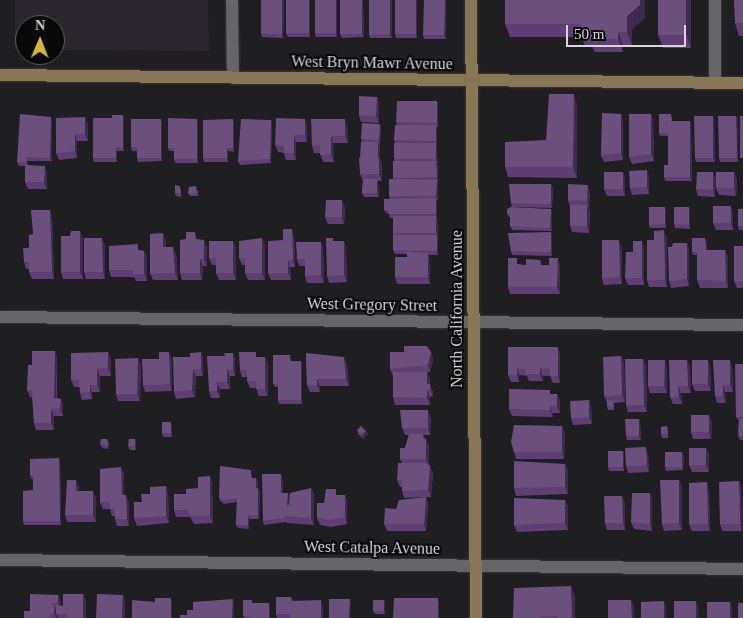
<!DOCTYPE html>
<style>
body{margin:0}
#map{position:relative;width:743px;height:618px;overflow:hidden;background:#1f1e20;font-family:Georgia,serif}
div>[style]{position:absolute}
.built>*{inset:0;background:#2a262e}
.roads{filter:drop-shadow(0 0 1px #3a393b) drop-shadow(0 0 1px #3a393b)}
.street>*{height:12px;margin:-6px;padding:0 6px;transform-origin:6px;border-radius:6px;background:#666568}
.secondary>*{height:12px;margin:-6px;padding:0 6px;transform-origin:6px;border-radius:6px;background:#887756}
.wall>*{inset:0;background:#5e3e73}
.shaded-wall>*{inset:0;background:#3f2b4d}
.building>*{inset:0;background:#6b4f7d}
span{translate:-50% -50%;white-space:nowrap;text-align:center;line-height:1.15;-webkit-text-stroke:4px #090809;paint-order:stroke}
.street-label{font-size:16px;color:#d6d5d7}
.north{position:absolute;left:15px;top:15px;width:50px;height:50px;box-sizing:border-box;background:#090809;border:1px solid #5b5a5b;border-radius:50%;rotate:1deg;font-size:14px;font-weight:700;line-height:20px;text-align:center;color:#d6d5d7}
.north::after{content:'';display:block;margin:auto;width:18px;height:22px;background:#d6b534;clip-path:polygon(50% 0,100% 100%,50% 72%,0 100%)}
.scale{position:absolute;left:566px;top:25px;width:120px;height:22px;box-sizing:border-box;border:2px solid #d6d5d7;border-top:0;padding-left:6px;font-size:15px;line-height:18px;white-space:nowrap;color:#d6d5d7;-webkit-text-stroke:4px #090809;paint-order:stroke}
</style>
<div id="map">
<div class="built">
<div style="clip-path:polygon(15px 0,208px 0,209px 51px,55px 50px,55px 25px,25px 25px,25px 49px,15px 49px)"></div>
</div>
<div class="roads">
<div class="street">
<div style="left:232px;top:0;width:78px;rotate:89.3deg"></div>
<div style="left:715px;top:0;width:83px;rotate:90deg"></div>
<div style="left:0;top:317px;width:743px;rotate:0.62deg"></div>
<div style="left:0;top:560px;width:743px;rotate:0.69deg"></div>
</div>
<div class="secondary">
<div style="left:471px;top:0;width:618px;rotate:89.54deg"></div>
<div style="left:0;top:75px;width:743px;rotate:0.62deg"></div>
</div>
</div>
<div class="wall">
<div style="clip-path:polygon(284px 0,283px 38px,262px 37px,261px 34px)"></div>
<div style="clip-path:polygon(310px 0,310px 37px,288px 37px,286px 33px)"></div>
<div style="clip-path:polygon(315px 0,337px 0,337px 37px,316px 37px,315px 33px)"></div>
<div style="clip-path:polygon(363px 0,364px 37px,342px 38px,340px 34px)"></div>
<div style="clip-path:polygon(392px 0,392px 38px,370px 38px,369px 35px)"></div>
<div style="clip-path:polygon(395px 0,417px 0,417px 38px,396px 38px,395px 34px)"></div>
<div style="clip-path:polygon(446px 0,446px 39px,424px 39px,423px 35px)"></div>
<div style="clip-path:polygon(658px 0,691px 0,691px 48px,663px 48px,658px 35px)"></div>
<div style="clip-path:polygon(743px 0,743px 36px,739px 36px,735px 23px)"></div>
<div style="clip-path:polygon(645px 18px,632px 29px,632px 45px,623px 45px,623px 52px,595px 52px,592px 46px,585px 46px,582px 37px,510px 37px,505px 24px)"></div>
<div style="clip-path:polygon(377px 97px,379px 104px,379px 123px,361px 122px,359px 115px)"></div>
<div style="clip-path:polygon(437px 101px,438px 105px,438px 127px,437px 127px,437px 145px,436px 145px,437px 147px,438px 181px,437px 181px,438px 183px,438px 200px,437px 200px,437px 236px,438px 238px,438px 255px,428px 255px,430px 260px,430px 284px,397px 284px,395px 277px,407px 257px,407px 254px,395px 254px,393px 250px,393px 218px,390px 218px,389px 214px,386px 213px,384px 210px,390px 199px,389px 196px,393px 180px,393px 178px,395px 161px,394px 159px,395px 143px,394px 140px,397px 125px,396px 122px)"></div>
<div style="clip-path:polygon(577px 105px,577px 178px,508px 177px,505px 167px,546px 140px)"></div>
<div style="clip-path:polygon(621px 114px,623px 121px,623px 160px,604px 162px,601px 155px)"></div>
<div style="clip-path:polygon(651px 114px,653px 121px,654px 161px,632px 164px,629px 157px)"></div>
<div style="clip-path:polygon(671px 114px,672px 118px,672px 121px,690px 121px,691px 125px,692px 181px,665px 181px,664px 177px,668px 165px,668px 136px,660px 136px,659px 133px)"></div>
<div style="clip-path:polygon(736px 116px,738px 119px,738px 162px,720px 162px,719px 158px)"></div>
<div style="clip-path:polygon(56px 118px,88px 124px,88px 141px,77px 141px,77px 158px,59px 160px,56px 153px)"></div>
<div style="clip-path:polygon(124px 119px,124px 151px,117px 151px,117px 162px,94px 162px,93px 158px)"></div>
<div style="clip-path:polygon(714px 119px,715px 162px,696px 162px,695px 158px)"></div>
<div style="clip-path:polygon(271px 120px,272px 123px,271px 163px,240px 165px,238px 161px)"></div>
<div style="clip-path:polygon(52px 121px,52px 161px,27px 161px,28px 165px,47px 173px,47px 189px,28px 189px,25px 182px,25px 166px,19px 166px,17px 162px)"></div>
<div style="clip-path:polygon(162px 122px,162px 161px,138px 162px,137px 158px,137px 151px,132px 151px,131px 147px)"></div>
<div style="clip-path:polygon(198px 122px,198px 163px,175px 163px,174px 159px,174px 151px,169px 151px,168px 148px)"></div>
<div style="clip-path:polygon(234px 122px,234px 152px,228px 151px,228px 162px,204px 162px,203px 158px)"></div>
<div style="clip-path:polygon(307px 126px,307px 142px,296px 142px,296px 160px,286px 160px,284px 153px,278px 152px,275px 145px)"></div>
<div style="clip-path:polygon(347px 126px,348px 143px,333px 143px,334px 162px,323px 162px,320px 153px,314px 153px,312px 146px)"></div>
<div style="clip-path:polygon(381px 127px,380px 144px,379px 144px,380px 146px,380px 159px,382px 165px,382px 181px,378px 181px,378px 183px,379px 197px,364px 197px,362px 193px,363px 181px,360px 174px,362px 142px,361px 139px)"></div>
<div style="clip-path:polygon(623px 172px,625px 179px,625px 196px,607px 196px,604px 189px)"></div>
<div style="clip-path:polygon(713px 172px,715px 197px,698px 196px,696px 189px)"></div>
<div style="clip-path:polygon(734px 172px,737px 179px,736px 196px,719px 195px,716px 188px)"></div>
<div style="clip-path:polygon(649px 177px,649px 194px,632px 195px,630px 188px)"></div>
<div style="clip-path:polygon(553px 188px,552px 208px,512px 207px,511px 203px)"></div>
<div style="clip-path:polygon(181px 189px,181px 197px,176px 196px,175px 193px)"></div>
<div style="clip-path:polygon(198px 190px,198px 196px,190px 196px,188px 193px)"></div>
<div style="clip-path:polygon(590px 192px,589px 208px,588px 208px,590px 212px,589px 233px,572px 232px,570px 225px,570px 206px,568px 200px)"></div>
<div style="clip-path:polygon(345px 207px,344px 224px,328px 224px,325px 217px)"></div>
<div style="clip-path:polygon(689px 207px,690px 211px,690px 229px,675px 228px,674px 224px)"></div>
<div style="clip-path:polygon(743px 209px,743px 230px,739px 230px,738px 226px)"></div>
<div style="clip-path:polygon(666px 211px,666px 228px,650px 228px,649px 225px)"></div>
<div style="clip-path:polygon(552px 212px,552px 231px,512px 230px,510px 226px,510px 217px,509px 217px,507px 214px)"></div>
<div style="clip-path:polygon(733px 213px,733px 230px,716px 230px,713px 223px)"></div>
<div style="clip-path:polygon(52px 217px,54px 279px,32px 279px,29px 272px,29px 269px,26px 269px,24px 262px,33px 234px)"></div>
<div style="clip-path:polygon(551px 232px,552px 236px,552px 256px,512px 255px,511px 251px)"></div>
<div style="clip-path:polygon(163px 233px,166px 241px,166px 247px,176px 254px,178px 280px,153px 280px,150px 273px)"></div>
<div style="clip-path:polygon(294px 236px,295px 267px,290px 267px,291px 280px,271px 280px,268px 273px,283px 240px)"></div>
<div style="clip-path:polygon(83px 238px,83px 279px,63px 279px,61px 272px)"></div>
<div style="clip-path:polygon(667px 238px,667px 287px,649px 287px,647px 280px)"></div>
<div style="clip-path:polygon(198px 239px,207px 247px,207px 266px,203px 266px,202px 280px,182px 280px,180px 273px)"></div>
<div style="clip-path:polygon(334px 241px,344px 241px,346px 248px,347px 282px,329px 283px,327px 276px)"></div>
<div style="clip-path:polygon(321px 242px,323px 249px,324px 283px,307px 283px,305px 276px,305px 266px,299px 266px,297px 259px)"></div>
<div style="clip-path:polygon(707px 242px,707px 250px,725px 250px,728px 257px,728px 288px,700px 288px,697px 280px,697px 255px,693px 255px,692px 252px)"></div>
<div style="clip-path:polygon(687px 243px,689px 250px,689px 286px,671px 288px,669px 281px,672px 247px)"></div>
<div style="clip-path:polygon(105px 245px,105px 279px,86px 279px,84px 272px)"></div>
<div style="clip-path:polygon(265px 245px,265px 280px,248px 280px,245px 273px,245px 265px,242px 265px,239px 258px)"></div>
<div style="clip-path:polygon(743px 246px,743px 288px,737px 288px,734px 281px)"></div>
<div style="clip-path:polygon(622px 247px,622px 284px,604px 285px,602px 278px)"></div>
<div style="clip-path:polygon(236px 248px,236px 280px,219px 280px,216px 273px,216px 265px,212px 265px,209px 258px)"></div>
<div style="clip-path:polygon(644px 248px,644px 285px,628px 285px,625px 278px,633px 252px)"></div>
<div style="clip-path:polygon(140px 250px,144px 251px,147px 258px,147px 281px,136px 281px,134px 277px,111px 277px,109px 270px)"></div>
<div style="clip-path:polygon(540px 260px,542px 265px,560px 265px,560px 294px,510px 294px,508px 287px,519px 265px,526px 265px)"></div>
<div style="clip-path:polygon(508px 347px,560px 354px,560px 383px,553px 383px,550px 376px,543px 376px,543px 381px,529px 381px,527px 376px,519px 375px,519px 382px,511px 382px,508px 375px)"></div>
<div style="clip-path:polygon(55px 351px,57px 358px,57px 398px,61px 399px,63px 406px,63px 416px,54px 416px,54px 430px,36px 430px,34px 423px,32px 397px,30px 397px,27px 390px,32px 365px)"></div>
<div style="clip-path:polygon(108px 352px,111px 359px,111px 376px,100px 376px,100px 392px,92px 392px,92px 399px,82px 400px,80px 393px,80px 387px,74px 387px,71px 380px)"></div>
<div style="clip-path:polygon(201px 352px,203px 359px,203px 376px,196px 376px,195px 397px,176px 399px,174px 392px,190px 357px)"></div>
<div style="clip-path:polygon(431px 352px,433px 360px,430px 372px,427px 372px,430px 379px,430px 384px,433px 392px,433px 396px,430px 397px,430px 405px,395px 405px,393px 397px,393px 376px,390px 369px)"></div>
<div style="clip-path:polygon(233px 353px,235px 360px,235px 376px,230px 376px,230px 389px,220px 389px,220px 398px,211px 398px,209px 391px,225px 356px)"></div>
<div style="clip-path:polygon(306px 353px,347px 364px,349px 386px,320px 386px,320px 392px,310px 392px,307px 385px)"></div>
<div style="clip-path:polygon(290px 355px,291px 361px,302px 364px,302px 404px,279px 404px,278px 400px,278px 387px,275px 387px,273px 384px)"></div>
<div style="clip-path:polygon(621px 356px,624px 363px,625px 402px,614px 403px,614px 410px,608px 410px,607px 406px,607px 403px,604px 396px)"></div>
<div style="clip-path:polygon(258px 357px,268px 364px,268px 396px,259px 396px,256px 388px,250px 388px,247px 381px,247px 377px,242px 377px,240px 370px)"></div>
<div style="clip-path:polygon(172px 359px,172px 391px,145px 392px,143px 385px)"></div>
<div style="clip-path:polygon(643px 359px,646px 366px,647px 412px,628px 412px,626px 405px)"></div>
<div style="clip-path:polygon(687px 360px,690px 367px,691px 393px,681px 393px,682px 404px,673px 404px,670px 397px)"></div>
<div style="clip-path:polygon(708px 360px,710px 367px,711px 391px,695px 391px,692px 384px)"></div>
<div style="clip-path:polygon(730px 360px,732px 367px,733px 392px,725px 392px,726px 403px,717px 403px,715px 396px)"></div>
<div style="clip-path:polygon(743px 364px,743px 440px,740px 440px,738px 436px,739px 420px,738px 420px,736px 417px)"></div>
<div style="clip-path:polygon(141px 365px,140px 401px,118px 401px,116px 394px)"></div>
<div style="clip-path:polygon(667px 367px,667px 393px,650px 393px,648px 386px)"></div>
<div style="clip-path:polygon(551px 394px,557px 394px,560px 401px,560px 413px,552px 413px,553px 417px,512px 416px,509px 409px)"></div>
<div style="clip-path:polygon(589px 400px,591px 407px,592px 424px,573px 425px,571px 418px)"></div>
<div style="clip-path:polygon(431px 417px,430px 435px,423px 435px,429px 446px,429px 465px,433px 473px,431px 497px,404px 498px,402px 491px,402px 487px,400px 487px,397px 480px,402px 463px,400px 459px,405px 448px,409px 435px,405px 435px,402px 428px)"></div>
<div style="clip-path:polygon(639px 419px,640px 423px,641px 440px,627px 440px,626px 436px)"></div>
<div style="clip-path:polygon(712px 422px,711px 439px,693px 439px,691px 432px)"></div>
<div style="clip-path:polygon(172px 426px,172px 437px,163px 437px,162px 433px)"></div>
<div style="clip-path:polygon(562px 426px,565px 433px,564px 459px,516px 459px,514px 452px)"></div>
<div style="clip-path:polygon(667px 426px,668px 430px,668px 438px,662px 438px,661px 434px)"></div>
<div style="clip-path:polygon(357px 430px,368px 434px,363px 439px,358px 434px)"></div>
<div style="clip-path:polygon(107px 439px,109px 443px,108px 449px,102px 448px,100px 444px)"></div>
<div style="clip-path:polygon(135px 439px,136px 443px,136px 450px,130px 450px,128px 446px)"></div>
<div style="clip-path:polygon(706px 448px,709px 455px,709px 472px,692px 472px,689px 465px)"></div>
<div style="clip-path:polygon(623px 451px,624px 454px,624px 471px,609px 471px,608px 467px)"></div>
<div style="clip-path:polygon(648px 454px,649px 472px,628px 473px,626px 466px)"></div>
<div style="clip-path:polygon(684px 456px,683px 470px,666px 471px,665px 467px)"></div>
<div style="clip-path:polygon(60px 461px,61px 525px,24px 525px,23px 521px,33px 490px,33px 479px,31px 479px,30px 475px)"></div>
<div style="clip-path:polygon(565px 464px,568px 471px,568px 494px,516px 496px,514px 488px)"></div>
<div style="clip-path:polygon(121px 467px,124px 474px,124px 495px,129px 502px,129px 526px,117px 526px,115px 519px,115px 516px,112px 516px,110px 509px,103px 509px,100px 502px)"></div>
<div style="clip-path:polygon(252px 474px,252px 478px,256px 478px,258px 482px,257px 488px,260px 491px,259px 519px,249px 519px,249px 529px,238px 528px,236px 525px,237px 502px,224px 504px,220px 501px,219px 497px)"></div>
<div style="clip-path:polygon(281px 474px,282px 478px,283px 493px,288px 493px,290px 496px,311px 488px,314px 495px,314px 525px,287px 523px,286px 522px,264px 525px,263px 521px)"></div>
<div style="clip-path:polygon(210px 476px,212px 484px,213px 523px,194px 524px,190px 517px,176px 517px,174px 510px,186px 494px,198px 488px)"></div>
<div style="clip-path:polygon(739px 481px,741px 489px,742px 531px,722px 531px,720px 524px)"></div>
<div style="clip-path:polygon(166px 486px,168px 493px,169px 523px,137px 526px,134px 518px,142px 502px,150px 494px)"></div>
<div style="clip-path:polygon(79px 487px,79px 491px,93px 491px,96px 498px,96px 522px,67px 522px,65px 515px)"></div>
<div style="clip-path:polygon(682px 487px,682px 530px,664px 531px,662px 524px)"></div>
<div style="clip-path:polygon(709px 490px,710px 531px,692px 531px,689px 524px)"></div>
<div style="clip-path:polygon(650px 493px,652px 500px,652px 531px,634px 529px,631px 522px)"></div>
<div style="clip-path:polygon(338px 495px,345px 495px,347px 502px,347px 524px,331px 527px,320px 525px,317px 518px,324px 503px)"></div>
<div style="clip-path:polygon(622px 496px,625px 503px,625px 530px,607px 530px,605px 523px)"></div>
<div style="clip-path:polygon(426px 497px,428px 504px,426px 531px,387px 531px,384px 524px,396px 509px)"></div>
<div style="clip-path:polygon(565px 500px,568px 507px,568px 530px,517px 532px,514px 525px)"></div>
<div style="clip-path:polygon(83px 594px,86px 601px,86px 618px,58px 618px,57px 615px,57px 618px,24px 618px,30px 611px,58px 595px,61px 602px,61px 606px,63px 606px)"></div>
<div style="clip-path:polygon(575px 596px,575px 618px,513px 618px)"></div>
<div style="clip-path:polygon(291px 597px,293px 601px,323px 608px,323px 618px,277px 618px,276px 614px)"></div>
<div style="clip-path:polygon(384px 600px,385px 603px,385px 614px,375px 614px,373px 611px)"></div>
<div style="clip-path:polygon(253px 603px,270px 607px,270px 618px,244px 618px,243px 616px)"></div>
</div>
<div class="shaded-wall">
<div style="clip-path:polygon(282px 0,284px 0,283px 38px,282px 34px)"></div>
<div style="clip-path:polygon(309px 0,310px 0,310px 37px,309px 33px)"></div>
<div style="clip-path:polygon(336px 0,337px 0,337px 37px,336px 33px)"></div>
<div style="clip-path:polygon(362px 0,363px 0,364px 37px,362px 34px)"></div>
<div style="clip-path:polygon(390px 0,392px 0,392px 38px,390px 34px)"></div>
<div style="clip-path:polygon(416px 0,417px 0,417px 38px,416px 34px)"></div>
<div style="clip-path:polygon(445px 0,446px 0,446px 39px,444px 35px)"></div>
<div style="clip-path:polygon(640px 0,645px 0,645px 18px,632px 29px,632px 45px,627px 32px,627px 16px)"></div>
<div style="clip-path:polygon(686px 0,691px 0,691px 48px,686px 35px)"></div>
<div style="clip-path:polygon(618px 32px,623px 45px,623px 52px,618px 39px)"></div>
<div style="clip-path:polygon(574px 94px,577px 105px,577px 178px,573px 167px)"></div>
<div style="clip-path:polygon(377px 97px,379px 104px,379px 123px,376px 116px)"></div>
<div style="clip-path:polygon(437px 101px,438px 105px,438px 127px,437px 123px)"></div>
<div style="clip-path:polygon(621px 114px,623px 121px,623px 160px,621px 153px)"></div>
<div style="clip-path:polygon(651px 114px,653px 121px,654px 161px,651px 154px)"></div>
<div style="clip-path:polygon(123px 115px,124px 119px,124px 151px,123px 148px)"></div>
<div style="clip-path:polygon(713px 116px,714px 119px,715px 162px,713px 158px)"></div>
<div style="clip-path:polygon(736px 116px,738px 119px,738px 162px,737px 158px)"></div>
<div style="clip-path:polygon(51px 117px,52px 121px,52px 161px,50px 158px)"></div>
<div style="clip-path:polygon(85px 117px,88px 124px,88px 141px,85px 134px)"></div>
<div style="clip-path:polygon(161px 119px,162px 122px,162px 161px,161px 158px)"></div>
<div style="clip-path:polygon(197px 119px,198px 122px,198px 163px,197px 159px)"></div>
<div style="clip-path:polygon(233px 119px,234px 122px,234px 152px,233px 148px)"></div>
<div style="clip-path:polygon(305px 119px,307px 126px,307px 142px,305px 135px)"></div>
<div style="clip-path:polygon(345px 119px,347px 126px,348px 143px,345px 136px)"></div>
<div style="clip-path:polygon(271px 120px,272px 123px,271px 163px,270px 159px)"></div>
<div style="clip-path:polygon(690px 121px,691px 125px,692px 181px,690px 177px)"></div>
<div style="clip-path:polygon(380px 124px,381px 127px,380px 144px,379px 140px)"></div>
<div style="clip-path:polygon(436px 125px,437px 129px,437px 145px,436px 141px)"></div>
<div style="clip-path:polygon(75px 134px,77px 141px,77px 158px,75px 151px)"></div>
<div style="clip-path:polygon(294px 135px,296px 142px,296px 160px,294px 153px)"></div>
<div style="clip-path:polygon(331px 136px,333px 143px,334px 162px,331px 154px)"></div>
<div style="clip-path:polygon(378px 142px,380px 146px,380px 159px,382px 165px,382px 181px,379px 174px,378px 159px)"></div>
<div style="clip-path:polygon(436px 143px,437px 147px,437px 163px,436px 159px)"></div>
<div style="clip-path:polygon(116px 147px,117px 151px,117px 162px,116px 158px)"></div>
<div style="clip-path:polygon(227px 148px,228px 151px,228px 162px,227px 158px)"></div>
<div style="clip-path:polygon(436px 161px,438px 165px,438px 181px,437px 177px)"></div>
<div style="clip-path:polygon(45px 166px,47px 173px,47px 189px,44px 182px)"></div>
<div style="clip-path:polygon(647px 170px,649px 177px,649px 194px,647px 187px)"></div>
<div style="clip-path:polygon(623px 172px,625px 179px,625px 196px,623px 189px)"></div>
<div style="clip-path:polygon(713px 172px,716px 179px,715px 197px,713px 190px)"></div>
<div style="clip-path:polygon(734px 172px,737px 179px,736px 196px,734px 188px)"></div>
<div style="clip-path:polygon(377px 179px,378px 183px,379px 197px,377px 193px)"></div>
<div style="clip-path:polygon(437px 180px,438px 183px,438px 200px,436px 196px)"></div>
<div style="clip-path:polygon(551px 184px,553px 188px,552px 208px,551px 204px)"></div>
<div style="clip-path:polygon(588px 185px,590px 192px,589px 208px,587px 201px)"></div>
<div style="clip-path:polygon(436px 198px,437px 202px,437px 218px,436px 214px)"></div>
<div style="clip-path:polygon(342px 200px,345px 207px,344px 224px,342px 217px)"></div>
<div style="clip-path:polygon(587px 205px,590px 212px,589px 233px,587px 226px)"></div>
<div style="clip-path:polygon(731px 206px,733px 213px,733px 230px,731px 223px)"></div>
<div style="clip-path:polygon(665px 207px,666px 211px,666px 228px,665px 224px)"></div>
<div style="clip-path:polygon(689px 207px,690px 211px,690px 229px,689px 225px)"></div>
<div style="clip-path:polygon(551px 209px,552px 212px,552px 231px,550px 228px)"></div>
<div style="clip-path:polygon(50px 210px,52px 217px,54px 279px,52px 272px)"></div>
<div style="clip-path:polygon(436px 216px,438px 220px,438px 236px,436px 233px)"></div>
<div style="clip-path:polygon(292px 229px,294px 236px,295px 267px,293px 260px)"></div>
<div style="clip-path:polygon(664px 230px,667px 238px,667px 287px,665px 280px)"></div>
<div style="clip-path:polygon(80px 231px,83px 238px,83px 279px,80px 272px)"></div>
<div style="clip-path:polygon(551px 232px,552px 236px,552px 256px,551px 252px)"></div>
<div style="clip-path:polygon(163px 233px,166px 241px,166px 254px,163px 247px)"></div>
<div style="clip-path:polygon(437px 235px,438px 238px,438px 255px,437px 251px)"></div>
<div style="clip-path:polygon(102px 238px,105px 245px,105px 279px,103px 272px)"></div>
<div style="clip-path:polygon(262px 238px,265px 245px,265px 280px,262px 273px)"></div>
<div style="clip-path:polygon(705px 238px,707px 242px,707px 255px,706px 252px)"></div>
<div style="clip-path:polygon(204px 240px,207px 247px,207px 266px,204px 259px)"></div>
<div style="clip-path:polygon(619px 240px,622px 247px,622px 284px,620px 277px)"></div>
<div style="clip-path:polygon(233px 241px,236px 248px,236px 280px,233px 273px)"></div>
<div style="clip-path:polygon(344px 241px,346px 248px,347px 282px,344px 275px)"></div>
<div style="clip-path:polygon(642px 241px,644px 248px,644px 285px,642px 278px)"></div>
<div style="clip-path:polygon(321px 242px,323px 249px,324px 283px,321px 275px)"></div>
<div style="clip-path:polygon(687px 243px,689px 250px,689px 286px,687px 279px)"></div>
<div style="clip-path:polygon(173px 247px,176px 254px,178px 280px,175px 273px)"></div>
<div style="clip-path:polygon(725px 250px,728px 257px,728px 288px,726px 281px)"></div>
<div style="clip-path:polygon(144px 251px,147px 258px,147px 281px,144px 274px)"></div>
<div style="clip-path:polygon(428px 253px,430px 260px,430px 284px,428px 277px)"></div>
<div style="clip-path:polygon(558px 258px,560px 265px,560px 294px,557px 287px)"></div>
<div style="clip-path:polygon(200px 259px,203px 266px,202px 280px,200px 273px)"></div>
<div style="clip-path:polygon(288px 260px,290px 267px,291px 280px,288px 273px)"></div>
<div style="clip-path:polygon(558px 347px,560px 354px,560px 383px,558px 376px)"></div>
<div style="clip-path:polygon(55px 351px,57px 358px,56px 406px,54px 398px)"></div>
<div style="clip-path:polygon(108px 352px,111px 359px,111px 376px,108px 368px)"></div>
<div style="clip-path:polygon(169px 352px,172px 359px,172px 391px,170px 384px)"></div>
<div style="clip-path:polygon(201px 352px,203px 359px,203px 376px,201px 369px)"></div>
<div style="clip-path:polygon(431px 352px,433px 360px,430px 372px,428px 365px)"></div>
<div style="clip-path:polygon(233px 353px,235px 360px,235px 376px,233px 369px)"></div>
<div style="clip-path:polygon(621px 356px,624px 363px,625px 402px,622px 395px)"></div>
<div style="clip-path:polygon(265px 357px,268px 364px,268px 396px,265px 389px)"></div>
<div style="clip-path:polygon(344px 357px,347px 364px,349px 386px,346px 379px)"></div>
<div style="clip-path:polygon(138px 358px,141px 365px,140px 401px,137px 394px)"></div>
<div style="clip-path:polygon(643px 359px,646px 366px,647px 412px,644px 405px)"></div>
<div style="clip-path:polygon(665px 360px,667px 367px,667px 393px,664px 386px)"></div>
<div style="clip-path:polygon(687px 360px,690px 367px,691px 393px,688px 386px)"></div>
<div style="clip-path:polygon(708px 360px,710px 367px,711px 391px,708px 384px)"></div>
<div style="clip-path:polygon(730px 360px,732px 367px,733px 392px,730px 385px)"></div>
<div style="clip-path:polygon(301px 361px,302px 364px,302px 404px,301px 400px)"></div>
<div style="clip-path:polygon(517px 368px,519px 375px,519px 382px,517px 375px)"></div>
<div style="clip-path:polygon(540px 368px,543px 376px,543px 381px,540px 374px)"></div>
<div style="clip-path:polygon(97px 369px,100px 376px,100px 392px,97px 385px)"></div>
<div style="clip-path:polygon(193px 369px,196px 376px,195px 397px,192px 390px)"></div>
<div style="clip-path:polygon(227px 369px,230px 376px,230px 389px,227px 382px)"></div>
<div style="clip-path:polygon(427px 372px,430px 379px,429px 389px,427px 384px)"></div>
<div style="clip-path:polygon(317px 379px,320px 386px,320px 392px,317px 385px)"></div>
<div style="clip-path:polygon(217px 382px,220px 389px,220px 398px,217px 391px)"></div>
<div style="clip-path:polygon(430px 384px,433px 392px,433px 396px,430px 389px)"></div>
<div style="clip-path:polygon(90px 385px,92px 392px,92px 399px,90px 392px)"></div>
<div style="clip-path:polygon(723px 385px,725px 392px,726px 403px,723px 396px)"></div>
<div style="clip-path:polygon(678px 386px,681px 393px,682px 404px,679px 397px)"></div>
<div style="clip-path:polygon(427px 390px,430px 397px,430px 405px,427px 398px)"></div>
<div style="clip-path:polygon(557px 394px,560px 401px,560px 413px,557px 406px)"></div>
<div style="clip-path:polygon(61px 399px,63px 406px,63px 416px,60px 408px)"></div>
<div style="clip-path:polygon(589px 400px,591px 407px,592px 424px,589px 417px)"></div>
<div style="clip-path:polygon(550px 406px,552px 413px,553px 417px,550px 410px)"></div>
<div style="clip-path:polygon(51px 409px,54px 416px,54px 430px,51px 423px)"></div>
<div style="clip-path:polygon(428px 410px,431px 417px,430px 435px,428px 428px)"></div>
<div style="clip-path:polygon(709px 415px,712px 422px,711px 439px,709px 432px)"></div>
<div style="clip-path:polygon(639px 419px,640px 423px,641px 440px,639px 436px)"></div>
<div style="clip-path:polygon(171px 422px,172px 426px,172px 437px,171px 433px)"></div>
<div style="clip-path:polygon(562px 426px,565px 433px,564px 459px,562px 452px)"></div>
<div style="clip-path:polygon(366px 431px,368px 434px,363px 439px,362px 435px)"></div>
<div style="clip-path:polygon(135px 439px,136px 443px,136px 450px,135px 447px)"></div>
<div style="clip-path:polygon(426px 439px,429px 446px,429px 467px,426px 459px)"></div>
<div style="clip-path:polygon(646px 447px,648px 454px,649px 472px,647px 465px)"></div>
<div style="clip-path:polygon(706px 448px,709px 455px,709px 472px,706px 465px)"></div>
<div style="clip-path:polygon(623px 451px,624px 454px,624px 471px,623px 467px)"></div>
<div style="clip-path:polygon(682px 452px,684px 456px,683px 470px,682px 467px)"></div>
<div style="clip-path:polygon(59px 458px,60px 461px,61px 525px,60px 521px)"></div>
<div style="clip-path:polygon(565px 464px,568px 471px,568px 494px,565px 487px)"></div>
<div style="clip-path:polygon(430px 466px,433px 473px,431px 497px,428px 490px)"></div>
<div style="clip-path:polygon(121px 467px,124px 474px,124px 502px,122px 495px)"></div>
<div style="clip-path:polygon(281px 474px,282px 478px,283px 497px,281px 493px)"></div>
<div style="clip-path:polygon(210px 476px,212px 484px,213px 523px,210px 516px)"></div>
<div style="clip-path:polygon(256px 478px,258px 482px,257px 491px,256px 488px)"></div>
<div style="clip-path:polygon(76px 480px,79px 487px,79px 498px,76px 491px)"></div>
<div style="clip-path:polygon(679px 480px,682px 487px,682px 530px,679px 523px)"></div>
<div style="clip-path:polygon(739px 481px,741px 489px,742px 531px,740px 524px)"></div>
<div style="clip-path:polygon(707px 482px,709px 490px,710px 531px,708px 524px)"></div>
<div style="clip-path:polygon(166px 486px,168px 493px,169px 523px,166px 516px)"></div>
<div style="clip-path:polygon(258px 488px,260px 491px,259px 519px,258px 515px)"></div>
<div style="clip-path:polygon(311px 488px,314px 495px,314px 525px,311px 518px)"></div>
<div style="clip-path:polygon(93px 491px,96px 498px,96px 522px,93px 515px)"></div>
<div style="clip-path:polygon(288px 493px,290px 496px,287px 516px,285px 516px)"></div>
<div style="clip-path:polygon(650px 493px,652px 500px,652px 531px,650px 524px)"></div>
<div style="clip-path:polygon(126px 495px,129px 502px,129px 526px,127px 519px)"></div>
<div style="clip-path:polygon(345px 495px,347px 502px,347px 524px,345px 517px)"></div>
<div style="clip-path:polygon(622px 496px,625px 503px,625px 530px,623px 523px)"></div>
<div style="clip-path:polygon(426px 497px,428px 504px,426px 531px,424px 524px)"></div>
<div style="clip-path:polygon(565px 500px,568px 507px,568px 530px,565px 523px)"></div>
<div style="clip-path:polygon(248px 515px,249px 519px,249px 529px,248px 525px)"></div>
<div style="clip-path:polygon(571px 586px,575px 596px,575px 618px,572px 618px)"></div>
<div style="clip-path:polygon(83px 594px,86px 601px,86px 618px,83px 618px)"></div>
<div style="clip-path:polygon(58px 595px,61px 602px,61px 610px,58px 603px)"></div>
<div style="clip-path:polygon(123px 595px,125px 602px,125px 618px,122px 618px)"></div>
<div style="clip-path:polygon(171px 598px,172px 602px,172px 618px,171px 618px)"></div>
<div style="clip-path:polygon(438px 598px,439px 602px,439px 618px,438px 618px)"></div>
<div style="clip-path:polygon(233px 599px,234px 603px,234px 618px,232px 618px)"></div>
<div style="clip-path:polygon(350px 599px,351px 602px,350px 618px,349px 618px)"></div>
<div style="clip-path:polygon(321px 600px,323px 608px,323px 618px,321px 618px)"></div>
<div style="clip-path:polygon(384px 600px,385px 603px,385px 614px,384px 611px)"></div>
<div style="clip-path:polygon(631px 600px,634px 607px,634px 618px,632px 618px)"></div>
<div style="clip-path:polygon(664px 601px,666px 608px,666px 618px,664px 618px)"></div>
<div style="clip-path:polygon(696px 601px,698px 608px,699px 618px,696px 618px)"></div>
<div style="clip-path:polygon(730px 602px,732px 609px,732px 618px,730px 618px)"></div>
<div style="clip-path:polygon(269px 603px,270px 607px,270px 618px,269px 618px)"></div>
<div style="clip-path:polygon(54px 605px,57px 612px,57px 618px,56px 618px,54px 613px)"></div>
</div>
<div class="building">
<div style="clip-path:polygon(261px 0,282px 0,282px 34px,261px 34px)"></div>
<div style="clip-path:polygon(286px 0,309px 0,309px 33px,286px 33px)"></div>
<div style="clip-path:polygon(315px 0,336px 0,336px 33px,315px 33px)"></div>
<div style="clip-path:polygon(340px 0,362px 0,362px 34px,340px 34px)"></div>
<div style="clip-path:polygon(369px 0,390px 0,390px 34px,369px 35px)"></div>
<div style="clip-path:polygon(395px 0,416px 0,416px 34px,395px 34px)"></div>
<div style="clip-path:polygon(424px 0,445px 0,444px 35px,423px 35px)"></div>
<div style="clip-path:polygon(505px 0,640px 0,640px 5px,627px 16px,627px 32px,618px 32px,618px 39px,590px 39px,590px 32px,580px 32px,580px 24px,505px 24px)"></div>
<div style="clip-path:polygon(658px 0,686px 0,686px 35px,658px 35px)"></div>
<div style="clip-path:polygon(734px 0,743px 0,743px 23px,735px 23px)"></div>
<div style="clip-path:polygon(549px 94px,574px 94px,573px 167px,505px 167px,505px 142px,546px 140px)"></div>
<div style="clip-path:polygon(359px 96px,377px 97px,376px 116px,359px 115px)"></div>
<div style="clip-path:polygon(397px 101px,437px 101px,437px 123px,396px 122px)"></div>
<div style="clip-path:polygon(602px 113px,621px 114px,621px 153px,601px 155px)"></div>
<div style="clip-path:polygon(20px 114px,51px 117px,50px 158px,26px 157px,26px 162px,17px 162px)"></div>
<div style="clip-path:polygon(629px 114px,651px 114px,651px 154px,629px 157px)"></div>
<div style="clip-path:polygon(659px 114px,671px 114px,671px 121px,690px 121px,690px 177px,664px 177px,664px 165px,668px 165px,668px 133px,659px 133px)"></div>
<div style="clip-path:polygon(112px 115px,123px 115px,123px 148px,116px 147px,116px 158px,93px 158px,93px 118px,112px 118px)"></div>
<div style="clip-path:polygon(694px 116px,713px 116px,713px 158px,695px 158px)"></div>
<div style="clip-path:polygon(718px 116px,736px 116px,737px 158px,719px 158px)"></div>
<div style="clip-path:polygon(740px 116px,743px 116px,743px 158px,740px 158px)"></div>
<div style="clip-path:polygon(85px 117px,85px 134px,75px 134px,75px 151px,56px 153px,56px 118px)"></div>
<div style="clip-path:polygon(168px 118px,197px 119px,197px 159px,174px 159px,174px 148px,168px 148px)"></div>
<div style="clip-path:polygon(276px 118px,305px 119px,305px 135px,294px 135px,294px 153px,284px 153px,284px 146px,275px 145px)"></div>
<div style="clip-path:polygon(131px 119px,161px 119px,161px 158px,137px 158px,137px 147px,131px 147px)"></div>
<div style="clip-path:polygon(233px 119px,233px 148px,227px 148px,227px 158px,203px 158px,203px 120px)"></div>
<div style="clip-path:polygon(241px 119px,271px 120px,270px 159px,238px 161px)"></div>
<div style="clip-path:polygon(311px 119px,345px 119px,345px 136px,331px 136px,331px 154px,320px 155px,320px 145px,312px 146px)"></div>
<div style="clip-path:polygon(362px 123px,380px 124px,379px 140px,361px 139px)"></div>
<div style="clip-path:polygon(395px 125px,436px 125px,436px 141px,394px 140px)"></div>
<div style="clip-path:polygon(361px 142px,378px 142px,378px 158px,360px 158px)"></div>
<div style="clip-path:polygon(394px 143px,436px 143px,436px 159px,394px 159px)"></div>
<div style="clip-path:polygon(359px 158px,379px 158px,379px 174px,360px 174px)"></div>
<div style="clip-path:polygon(393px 161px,436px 161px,437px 177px,393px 178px)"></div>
<div style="clip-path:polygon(25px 165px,45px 166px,44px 182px,25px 182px)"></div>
<div style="clip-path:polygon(647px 170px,647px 187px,630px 188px,629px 171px)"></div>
<div style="clip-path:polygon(604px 172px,623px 172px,623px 189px,604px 189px)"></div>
<div style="clip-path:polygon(697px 172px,713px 172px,713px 190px,696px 189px)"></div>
<div style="clip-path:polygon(716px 172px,734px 172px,734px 188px,716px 188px)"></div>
<div style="clip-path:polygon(363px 179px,377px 179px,377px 193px,362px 193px)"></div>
<div style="clip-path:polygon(389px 179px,437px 180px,436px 196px,389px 196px)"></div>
<div style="clip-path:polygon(509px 184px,551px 184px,551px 204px,511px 203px)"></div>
<div style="clip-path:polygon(568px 184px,588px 185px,587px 201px,568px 200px)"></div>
<div style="clip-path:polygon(175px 185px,180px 186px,180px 193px,175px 193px)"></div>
<div style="clip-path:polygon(196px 186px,197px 193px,188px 193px,189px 187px)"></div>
<div style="clip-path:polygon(436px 198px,436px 214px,389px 214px,389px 210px,384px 210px,384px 199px)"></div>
<div style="clip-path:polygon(326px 200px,342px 200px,342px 217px,325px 217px)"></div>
<div style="clip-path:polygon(570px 205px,587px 205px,587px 226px,570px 225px)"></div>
<div style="clip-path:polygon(713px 206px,731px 206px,731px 223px,713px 223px)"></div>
<div style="clip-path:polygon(511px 207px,551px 209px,550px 228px,510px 226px,510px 214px,507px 214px,507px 209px)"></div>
<div style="clip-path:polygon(649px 207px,665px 207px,665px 224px,649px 225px)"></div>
<div style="clip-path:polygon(674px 207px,689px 207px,689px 225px,674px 224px)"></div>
<div style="clip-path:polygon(738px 209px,743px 209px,743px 226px,738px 226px)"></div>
<div style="clip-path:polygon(31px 210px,50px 210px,52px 272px,29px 272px,29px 262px,24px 262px,23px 248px,29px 248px,29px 235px,33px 234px)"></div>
<div style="clip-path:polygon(393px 216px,436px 216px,436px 233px,393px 233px)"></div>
<div style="clip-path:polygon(283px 229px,292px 229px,293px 260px,288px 260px,288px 273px,268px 273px,268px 241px,283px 240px)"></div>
<div style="clip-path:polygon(664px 230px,665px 280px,647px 280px,647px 240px,654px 240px,654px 231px)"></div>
<div style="clip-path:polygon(71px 231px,80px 231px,80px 272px,61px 272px,61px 236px,70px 236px)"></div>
<div style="clip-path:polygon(186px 232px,195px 232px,196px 239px,204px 240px,204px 259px,200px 259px,200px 273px,180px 273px,180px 240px,186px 239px)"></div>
<div style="clip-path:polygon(551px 232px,551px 252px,511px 251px,508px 233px)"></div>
<div style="clip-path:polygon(163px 233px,163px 247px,173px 247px,175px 273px,150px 273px,150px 234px)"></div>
<div style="clip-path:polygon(393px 235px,437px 235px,437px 251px,393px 250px)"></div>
<div style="clip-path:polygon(84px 238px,102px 238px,103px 272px,84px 272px)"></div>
<div style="clip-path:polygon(262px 238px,262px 273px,245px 273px,245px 258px,239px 258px,239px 241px)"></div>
<div style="clip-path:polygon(326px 238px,333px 238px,333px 241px,344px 241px,344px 275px,327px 276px)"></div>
<div style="clip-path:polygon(692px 238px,705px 238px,706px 250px,697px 250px,697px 252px,692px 252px)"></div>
<div style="clip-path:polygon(602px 240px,619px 240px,620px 277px,602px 278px)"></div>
<div style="clip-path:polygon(209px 241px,233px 241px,233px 273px,216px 273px,216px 258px,209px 258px)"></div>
<div style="clip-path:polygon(633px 241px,642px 241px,642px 278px,625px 278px,626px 252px,633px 252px)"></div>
<div style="clip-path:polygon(296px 242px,321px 242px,321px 275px,305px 276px,305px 259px,297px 259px)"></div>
<div style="clip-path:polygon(673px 243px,687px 243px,687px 279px,669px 281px,668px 247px,672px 247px)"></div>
<div style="clip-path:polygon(138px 244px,138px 250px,144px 251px,144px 274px,133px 274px,133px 270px,109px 270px,109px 246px)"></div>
<div style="clip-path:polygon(734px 246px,743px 246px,743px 281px,734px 281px)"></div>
<div style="clip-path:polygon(697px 250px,725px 250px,726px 281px,697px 280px)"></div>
<div style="clip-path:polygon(407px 252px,428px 253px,428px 277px,395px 277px,395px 257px,407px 257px)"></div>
<div style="clip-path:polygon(508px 258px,517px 258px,517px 264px,526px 265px,526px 259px,540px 260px,540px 265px,549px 265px,549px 258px,558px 258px,557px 287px,508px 287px)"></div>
<div style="clip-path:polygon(404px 346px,427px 346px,431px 352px,428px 365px,390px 369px,390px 352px,404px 352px)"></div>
<div style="clip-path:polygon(508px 347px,558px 347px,558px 376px,550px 376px,550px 369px,540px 368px,540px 374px,526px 374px,526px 369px,517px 368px,517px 375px,508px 375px)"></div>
<div style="clip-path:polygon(32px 351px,55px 351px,54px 398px,61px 399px,60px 408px,51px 409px,51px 423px,34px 423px,32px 390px,27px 390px,28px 365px,32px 365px)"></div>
<div style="clip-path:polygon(108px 352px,108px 368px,97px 369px,97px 385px,90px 385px,90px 392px,80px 393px,79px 380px,71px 380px,71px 353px)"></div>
<div style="clip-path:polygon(159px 352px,169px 352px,170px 384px,143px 385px,142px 359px,159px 359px)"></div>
<div style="clip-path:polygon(201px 352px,201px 369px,193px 369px,192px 390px,174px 392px,173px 357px,190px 357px,190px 353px)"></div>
<div style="clip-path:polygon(239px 352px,256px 352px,256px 357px,265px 357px,265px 389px,256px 389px,256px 381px,247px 381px,247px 370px,240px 370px)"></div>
<div style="clip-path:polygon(224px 353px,233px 353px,233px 369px,227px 369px,227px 382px,217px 382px,217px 391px,209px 391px,207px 356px,225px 356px)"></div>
<div style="clip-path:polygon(306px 353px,344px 357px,346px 379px,317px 379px,317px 385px,307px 385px)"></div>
<div style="clip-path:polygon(273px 355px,290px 355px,290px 361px,301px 361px,301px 400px,278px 400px,278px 384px,273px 384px)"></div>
<div style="clip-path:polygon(621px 356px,622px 395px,604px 396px,603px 357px)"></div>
<div style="clip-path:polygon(138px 358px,137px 394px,116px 394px,115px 359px)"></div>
<div style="clip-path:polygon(625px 359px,643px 359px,644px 405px,626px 405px)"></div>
<div style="clip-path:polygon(648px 360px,665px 360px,664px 386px,648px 386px)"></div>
<div style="clip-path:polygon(669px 360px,687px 360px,688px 386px,678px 386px,679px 397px,670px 397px)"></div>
<div style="clip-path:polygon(692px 360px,708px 360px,708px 384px,692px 384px)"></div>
<div style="clip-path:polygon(713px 360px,730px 360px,730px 385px,723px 385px,723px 396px,715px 396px)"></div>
<div style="clip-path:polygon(735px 364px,743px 364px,743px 417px,736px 417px)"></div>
<div style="clip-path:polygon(393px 372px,427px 372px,427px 384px,430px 384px,430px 389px,427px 390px,427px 398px,393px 397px)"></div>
<div style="clip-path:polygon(509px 389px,550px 390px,550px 394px,557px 394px,557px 406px,550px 406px,550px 410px,509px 409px)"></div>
<div style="clip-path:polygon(589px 400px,589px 417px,571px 418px,570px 401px)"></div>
<div style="clip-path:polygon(607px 400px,613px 401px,613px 407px,607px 406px)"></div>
<div style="clip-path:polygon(400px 410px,428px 410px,428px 428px,402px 428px)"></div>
<div style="clip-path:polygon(691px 415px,709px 415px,709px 432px,691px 432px)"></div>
<div style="clip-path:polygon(625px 419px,639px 419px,639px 436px,626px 436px)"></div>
<div style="clip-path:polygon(739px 419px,743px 419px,743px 436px,738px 436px)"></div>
<div style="clip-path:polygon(162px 422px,171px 422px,171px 433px,162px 433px)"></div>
<div style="clip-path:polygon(514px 425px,562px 426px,562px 452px,514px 452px,511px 442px)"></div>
<div style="clip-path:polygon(361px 426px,366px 431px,362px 435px,357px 430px)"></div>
<div style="clip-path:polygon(667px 426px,667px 434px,661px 434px,661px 427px)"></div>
<div style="clip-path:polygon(409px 434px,423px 434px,423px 439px,426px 439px,426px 459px,400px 459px,400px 448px,405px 448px)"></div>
<div style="clip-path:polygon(101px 439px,107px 439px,107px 445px,100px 444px)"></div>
<div style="clip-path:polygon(129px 439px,135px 439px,135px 447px,128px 446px)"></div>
<div style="clip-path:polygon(646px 447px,647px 465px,626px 466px,625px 448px)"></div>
<div style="clip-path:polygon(689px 448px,706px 448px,706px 465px,689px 465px)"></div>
<div style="clip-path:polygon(608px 451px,623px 451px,623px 467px,608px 467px)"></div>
<div style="clip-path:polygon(665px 452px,682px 452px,682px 467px,665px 467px)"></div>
<div style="clip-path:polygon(59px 458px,60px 521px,23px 521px,23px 491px,33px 490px,33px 475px,30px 475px,30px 459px)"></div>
<div style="clip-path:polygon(514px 461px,565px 464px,565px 487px,514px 488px)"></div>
<div style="clip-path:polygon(398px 463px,427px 463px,430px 466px,428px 490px,402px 491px,402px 480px,397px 480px)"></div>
<div style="clip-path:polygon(220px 466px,251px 470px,251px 478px,256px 478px,256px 488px,258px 488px,258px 515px,248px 515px,248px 525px,236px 525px,237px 498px,222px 500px,219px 497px)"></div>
<div style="clip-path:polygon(121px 467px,122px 495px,126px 495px,127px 519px,115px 519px,114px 509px,110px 509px,109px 502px,100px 502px,100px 469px)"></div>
<div style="clip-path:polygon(262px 474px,281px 474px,281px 493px,288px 493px,287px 505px,284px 505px,284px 516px,285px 518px,263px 521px)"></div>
<div style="clip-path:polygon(210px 476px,210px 516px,191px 516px,187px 510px,174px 510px,174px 494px,186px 494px,186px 489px,198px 488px,198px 477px)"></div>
<div style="clip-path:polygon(67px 480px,76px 480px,76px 491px,93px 491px,93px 515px,65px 515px)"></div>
<div style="clip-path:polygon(660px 480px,679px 480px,679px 523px,662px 524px)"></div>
<div style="clip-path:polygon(739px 481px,740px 524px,720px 524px,719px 482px)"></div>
<div style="clip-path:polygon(707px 482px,708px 524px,689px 524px,689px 483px)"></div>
<div style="clip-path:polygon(166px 486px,166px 516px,134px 518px,134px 502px,142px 502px,141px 494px,150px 494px,150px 487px)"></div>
<div style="clip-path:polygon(311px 488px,311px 518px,284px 516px,284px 505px,290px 505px,290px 493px)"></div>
<div style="clip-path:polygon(326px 489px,336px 489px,336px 495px,345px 495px,345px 517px,329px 520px,317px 518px,317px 503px,324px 503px)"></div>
<div style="clip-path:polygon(632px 493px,650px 493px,650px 524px,631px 522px)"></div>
<div style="clip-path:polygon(604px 496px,622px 496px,623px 523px,605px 523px)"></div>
<div style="clip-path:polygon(426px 497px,424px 524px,384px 524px,385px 508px,396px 509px,399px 500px)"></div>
<div style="clip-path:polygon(514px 498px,565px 500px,565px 523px,514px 525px)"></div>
<div style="clip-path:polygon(571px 586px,572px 618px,558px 618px,558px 616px,540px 617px,540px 618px,513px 618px,514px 588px)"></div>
<div style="clip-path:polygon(30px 594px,58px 595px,58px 603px,50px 603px,54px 605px,54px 613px,50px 613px,49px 618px,24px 618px,24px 611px,30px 611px)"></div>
<div style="clip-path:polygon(63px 594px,83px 594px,83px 618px,67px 618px,67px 614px,56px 614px,56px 605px,63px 606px)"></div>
<div style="clip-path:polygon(97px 594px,123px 595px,122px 618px,96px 618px)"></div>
<div style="clip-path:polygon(276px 597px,291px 597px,291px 601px,321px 600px,321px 618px,290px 618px,290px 614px,276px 614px)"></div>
<div style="clip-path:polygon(155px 598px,171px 598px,171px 618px,132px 618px,132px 600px,155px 602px)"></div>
<div style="clip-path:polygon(394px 598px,438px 598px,438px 618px,393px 618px)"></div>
<div style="clip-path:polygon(233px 599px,232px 618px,180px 618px,180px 615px,187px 615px,187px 610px,193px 610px,193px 602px)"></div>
<div style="clip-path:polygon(329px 599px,350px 599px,349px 618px,329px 618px)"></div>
<div style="clip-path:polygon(243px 600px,252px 600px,252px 603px,269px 603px,269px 618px,250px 618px,250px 617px,243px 616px)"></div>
<div style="clip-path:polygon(373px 600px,384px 600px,384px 611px,373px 611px)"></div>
<div style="clip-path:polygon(608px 600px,631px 600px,632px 618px,608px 618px)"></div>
<div style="clip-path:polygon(664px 601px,664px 618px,641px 618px,641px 602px)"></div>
<div style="clip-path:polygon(674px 601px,696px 601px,696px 618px,674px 618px)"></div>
<div style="clip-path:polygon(707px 602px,730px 602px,730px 618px,707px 618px)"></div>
<div style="clip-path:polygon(738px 603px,743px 603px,743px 618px,738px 618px)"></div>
</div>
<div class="street-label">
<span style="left:372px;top:63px;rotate:1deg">West Bryn Mawr Avenue</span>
<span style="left:372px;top:305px;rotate:1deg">West Gregory Street</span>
<span style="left:457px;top:309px;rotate:-90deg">North California Avenue</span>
<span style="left:372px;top:548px;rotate:1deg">West Catalpa Avenue</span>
</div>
<div class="north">N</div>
<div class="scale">50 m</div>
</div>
